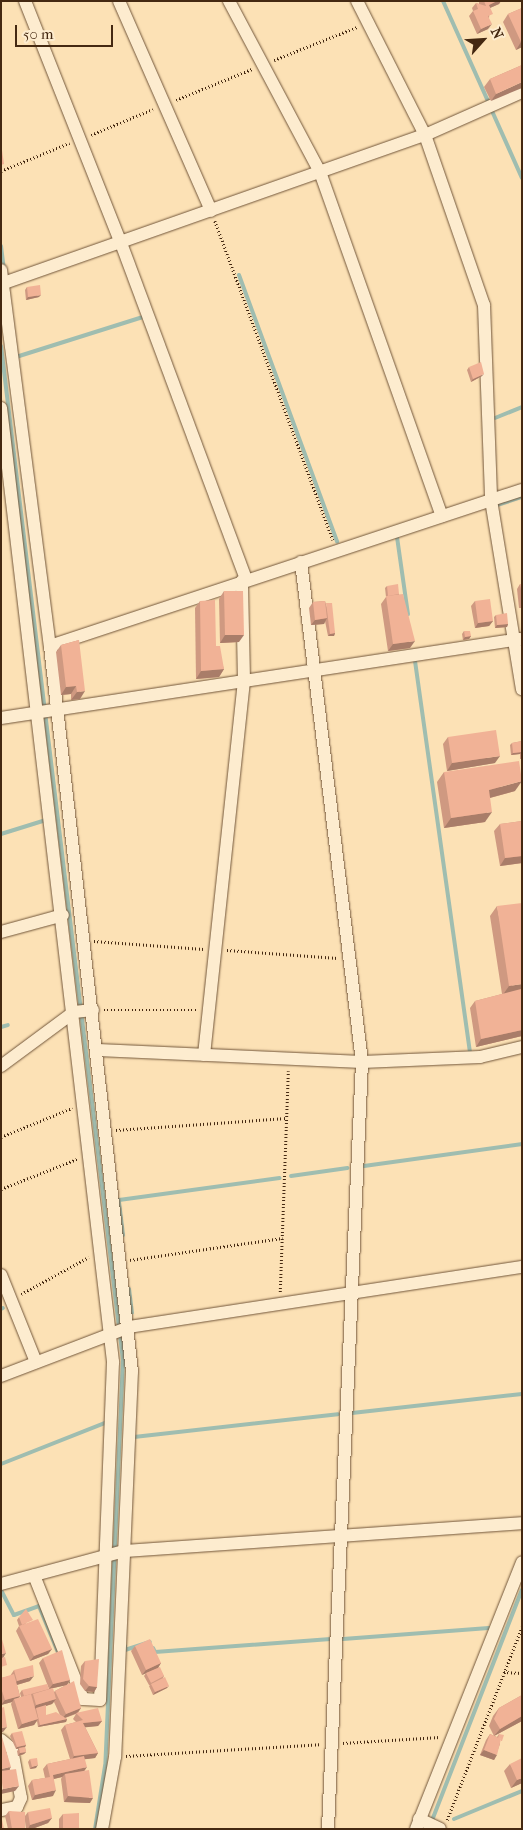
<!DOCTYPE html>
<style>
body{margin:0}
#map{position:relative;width:523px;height:1830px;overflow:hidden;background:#fce1b5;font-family:"IM FELL French Canon",serif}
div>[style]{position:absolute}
.stream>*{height:4px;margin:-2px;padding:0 2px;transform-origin:2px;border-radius:2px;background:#9fbdb0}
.path>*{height:2.5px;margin-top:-1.25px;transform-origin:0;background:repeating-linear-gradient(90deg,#442811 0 1px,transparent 0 3.5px)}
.roads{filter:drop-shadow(0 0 1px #72563a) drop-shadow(0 0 1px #72563a)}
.minor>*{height:12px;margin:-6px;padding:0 6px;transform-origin:6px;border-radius:6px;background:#fdeccf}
.wall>*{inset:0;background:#cf9981}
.shaded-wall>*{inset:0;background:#a97d69}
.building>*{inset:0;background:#f1b296}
span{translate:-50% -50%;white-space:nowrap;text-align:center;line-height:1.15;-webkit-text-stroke:4px #fdeccf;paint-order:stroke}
.frame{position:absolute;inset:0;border:2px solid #442811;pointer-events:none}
.north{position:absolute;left:458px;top:15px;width:50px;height:50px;-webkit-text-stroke:4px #fdeccf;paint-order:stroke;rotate:64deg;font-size:14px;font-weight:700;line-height:20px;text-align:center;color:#442811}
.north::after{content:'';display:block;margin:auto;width:18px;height:22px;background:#442811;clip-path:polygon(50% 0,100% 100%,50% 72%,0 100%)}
.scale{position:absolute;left:15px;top:25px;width:98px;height:22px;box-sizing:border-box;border:2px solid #442811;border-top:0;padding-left:6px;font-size:15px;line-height:18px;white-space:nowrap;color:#442811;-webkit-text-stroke:4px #fdeccf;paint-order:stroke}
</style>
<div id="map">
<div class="stream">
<div style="left:443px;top:1px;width:110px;rotate:65.8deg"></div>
<div style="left:492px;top:111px;width:73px;rotate:65.9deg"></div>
<div style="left:1px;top:246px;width:23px;rotate:83deg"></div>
<div style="left:239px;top:275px;width:284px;rotate:69.8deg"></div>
<div style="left:1px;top:346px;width:1021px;rotate:83.14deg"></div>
<div style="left:123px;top:1360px;width:406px;rotate:92.5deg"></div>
<div style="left:105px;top:1766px;width:64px;rotate:99deg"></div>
<div style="left:16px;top:357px;width:133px;rotate:-17.5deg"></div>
<div style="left:495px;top:418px;width:29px;rotate:-22deg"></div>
<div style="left:497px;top:505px;width:26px;rotate:-18deg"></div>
<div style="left:397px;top:537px;width:78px;rotate:81.9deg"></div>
<div style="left:415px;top:661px;width:395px;rotate:82deg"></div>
<div style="left:1px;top:834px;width:47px;rotate:-17.3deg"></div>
<div style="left:1px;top:1027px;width:7px;rotate:-16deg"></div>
<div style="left:364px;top:1166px;width:160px;rotate:-7.9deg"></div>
<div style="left:291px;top:1176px;width:57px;rotate:-8.1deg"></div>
<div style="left:123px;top:1235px;width:35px;rotate:-97deg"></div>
<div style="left:119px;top:1200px;width:162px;rotate:-7.8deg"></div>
<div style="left:129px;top:1289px;width:24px;rotate:83deg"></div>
<div style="left:1px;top:1309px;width:2px;rotate:-27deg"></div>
<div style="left:352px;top:1413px;width:171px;rotate:-6.4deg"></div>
<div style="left:134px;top:1437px;width:205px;rotate:-6.4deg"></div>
<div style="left:1px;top:1464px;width:114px;rotate:-21.6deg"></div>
<div style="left:1px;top:1590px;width:28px;rotate:63deg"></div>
<div style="left:14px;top:1615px;width:27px;rotate:-20deg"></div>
<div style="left:39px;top:1606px;width:50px;rotate:67.6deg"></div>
<div style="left:343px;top:1639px;width:146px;rotate:-4.3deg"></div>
<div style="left:125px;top:1646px;width:4px;rotate:90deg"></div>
<div style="left:125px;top:1650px;width:26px;rotate:-18deg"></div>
<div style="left:153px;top:1648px;width:4px;rotate:63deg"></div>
<div style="left:155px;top:1652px;width:176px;rotate:-4.2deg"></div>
<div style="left:454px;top:1819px;width:74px;rotate:-22.4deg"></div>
<div style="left:431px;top:1823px;width:250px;rotate:-68.7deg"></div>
</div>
<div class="path">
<div style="left:274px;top:60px;width:89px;rotate:-21.7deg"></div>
<div style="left:176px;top:100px;width:82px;rotate:-22.2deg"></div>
<div style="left:91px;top:135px;width:67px;rotate:-22.8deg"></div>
<div style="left:1px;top:171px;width:74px;rotate:-22.4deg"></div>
<div style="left:215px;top:221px;width:340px;rotate:69.7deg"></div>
<div style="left:94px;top:941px;width:110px;rotate:4.2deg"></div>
<div style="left:227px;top:950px;width:111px;rotate:4.1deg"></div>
<div style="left:104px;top:1010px;width:92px"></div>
<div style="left:116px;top:1130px;width:171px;rotate:-4deg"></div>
<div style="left:1px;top:1137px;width:77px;rotate:-22.2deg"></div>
<div style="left:1px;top:1189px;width:82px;rotate:-21.5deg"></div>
<div style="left:130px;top:1260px;width:154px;rotate:-8.2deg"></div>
<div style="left:280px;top:1292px;width:221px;rotate:-87.9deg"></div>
<div style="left:21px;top:1294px;width:77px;rotate:-28.6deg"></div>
<div style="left:504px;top:1672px;width:18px;rotate:3deg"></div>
<div style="left:343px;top:1743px;width:97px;rotate:-3.5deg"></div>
<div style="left:126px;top:1756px;width:194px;rotate:-3.5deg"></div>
<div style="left:447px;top:1820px;width:207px;rotate:-68.8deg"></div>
</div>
<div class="roads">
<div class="minor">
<div style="left:25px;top:1px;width:260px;rotate:68.4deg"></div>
<div style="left:121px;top:243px;width:359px;rotate:69.6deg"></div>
<div style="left:119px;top:1px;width:229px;rotate:66.3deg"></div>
<div style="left:229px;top:1px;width:194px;rotate:62deg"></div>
<div style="left:320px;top:172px;width:365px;rotate:70.5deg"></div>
<div style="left:357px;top:1px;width:150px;rotate:63.1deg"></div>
<div style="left:425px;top:135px;width:180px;rotate:70.9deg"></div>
<div style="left:484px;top:305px;width:195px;rotate:87.9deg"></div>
<div style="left:491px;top:500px;width:192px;rotate:80.7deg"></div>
<div style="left:1px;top:270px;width:379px;rotate:82.6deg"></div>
<div style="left:50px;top:646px;width:730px;rotate:83.55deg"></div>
<div style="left:132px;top:1371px;width:386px;rotate:92.5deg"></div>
<div style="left:115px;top:1757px;width:73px;rotate:100.2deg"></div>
<div style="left:1px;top:284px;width:449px;rotate:-19.4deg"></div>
<div style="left:425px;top:135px;width:106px;rotate:-23.9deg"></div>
<div style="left:1px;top:408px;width:961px;rotate:83.3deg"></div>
<div style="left:113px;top:1362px;width:338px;rotate:92.2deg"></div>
<div style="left:100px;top:1700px;width:17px;rotate:-177deg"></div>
<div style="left:83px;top:1699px;width:133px;rotate:-111.6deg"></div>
<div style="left:301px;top:562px;width:504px;rotate:83.04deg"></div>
<div style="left:362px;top:1062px;width:768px;rotate:92.54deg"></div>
<div style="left:50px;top:646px;width:497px;rotate:-18.3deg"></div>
<div style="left:1px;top:718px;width:525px;rotate:-8.65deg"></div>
<div style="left:1px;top:932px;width:64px;rotate:-15.3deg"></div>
<div style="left:98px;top:1050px;width:264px;rotate:2.6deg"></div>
<div style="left:362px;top:1062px;width:118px;rotate:-2.4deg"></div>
<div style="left:480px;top:1057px;width:43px;rotate:-13.4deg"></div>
<div style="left:204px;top:1055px;width:377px;rotate:-83.9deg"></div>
<div style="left:244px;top:680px;width:99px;rotate:-91.2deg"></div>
<div style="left:1px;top:1066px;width:91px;rotate:-36.5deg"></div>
<div style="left:74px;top:1012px;width:19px;rotate:-6deg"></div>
<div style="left:1px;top:1275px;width:94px;rotate:68.1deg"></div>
<div style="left:1px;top:1376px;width:137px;rotate:-20.9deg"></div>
<div style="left:129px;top:1327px;width:398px;rotate:-8.7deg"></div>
<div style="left:1px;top:1584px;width:127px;rotate:-15deg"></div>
<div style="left:124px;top:1551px;width:399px;rotate:-4deg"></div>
<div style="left:1px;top:1740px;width:14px;rotate:39deg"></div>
<div style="left:12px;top:1749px;width:50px;rotate:79.6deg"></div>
<div style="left:21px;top:1798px;width:10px;rotate:114deg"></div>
<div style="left:17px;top:1807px;width:16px;rotate:169deg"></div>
<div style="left:419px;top:1819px;width:23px;rotate:25deg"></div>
<div style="left:416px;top:1829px;width:287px;rotate:-68.3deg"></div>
</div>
</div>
<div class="wall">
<div style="clip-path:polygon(479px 1px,501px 1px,499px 4px,490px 8px,488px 29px,477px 34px,469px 16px,473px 11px,472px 8px,476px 3px,479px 4px)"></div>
<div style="clip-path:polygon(522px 8px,522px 47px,516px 50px,503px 22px,508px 14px)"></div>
<div style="clip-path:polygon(522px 65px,491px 101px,484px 87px,490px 79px)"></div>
<div style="clip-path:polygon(27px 287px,39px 297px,26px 300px,25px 290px)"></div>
<div style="clip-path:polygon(469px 367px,482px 376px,471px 382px,467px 370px)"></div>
<div style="clip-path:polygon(520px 584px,522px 584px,522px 608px,519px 608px,517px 589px)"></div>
<div style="clip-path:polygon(387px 586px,399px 594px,410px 648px,388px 651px,381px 604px,386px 597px,385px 588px)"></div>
<div style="clip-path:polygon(224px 591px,239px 642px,220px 643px,219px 599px)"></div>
<div style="clip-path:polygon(200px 601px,224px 669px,219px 677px,196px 679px,195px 608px)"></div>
<div style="clip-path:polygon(325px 601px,335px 633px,334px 636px,328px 636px,325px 621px,324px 624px,311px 625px,309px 608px,313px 602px)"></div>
<div style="clip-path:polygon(475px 601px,493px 621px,489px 626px,475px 628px,471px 606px)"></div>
<div style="clip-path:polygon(496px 615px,508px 624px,507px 627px,495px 628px,494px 617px)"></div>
<div style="clip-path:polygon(464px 631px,471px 636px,469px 639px,463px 640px,462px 634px)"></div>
<div style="clip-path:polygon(79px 640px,80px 699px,71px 700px,71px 694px,61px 695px,56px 652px,61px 645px)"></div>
<div style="clip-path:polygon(448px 737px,495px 763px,447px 771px,443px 744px)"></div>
<div style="clip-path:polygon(522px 741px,522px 759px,520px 759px,520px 754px,511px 755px,510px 745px,512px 743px)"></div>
<div style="clip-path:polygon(444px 772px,515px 791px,490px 798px,485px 822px,444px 828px,437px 782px)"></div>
<div style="clip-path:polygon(522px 821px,522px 863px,500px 866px,494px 831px,500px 824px)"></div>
<div style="clip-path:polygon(497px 906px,522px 1036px,476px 1047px,470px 1008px,475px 1001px,502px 994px,490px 916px)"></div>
<div style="clip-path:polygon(19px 1617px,52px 1649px,48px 1654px,30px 1661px,16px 1631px,19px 1626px,17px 1620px)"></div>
<div style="clip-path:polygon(135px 1646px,161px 1663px,158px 1667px,164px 1676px,163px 1678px,167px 1688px,153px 1695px,149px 1686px,150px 1685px,149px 1685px,144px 1676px,146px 1673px,142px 1675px,131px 1651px)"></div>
<div style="clip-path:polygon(evenodd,43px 1658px,70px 1680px,67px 1684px,81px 1708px,78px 1713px,102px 1721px,98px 1726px,85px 1727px,98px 1753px,95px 1758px,85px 1759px,84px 1771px,90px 1803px,64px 1802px,61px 1779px,62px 1777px,54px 1779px,53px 1796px,32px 1800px,28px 1786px,32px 1780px,45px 1778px,43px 1769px,47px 1764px,70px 1759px,61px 1730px,65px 1725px,76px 1722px,73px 1719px,76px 1714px,65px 1718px,67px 1719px,66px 1722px,38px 1727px,37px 1721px,34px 1725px,18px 1729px,11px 1704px,12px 1702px,1px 1705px,1px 1678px,10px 1676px,14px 1670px,30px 1681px,17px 1685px,20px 1696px,19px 1698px,21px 1697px,20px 1693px,22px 1690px,49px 1689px,54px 1692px,55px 1691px,66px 1685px,49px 1689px,39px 1663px,43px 1658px,54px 1702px,60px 1715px,46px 1715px,46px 1706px,52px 1704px,54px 1702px)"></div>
<div style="clip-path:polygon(85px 1661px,97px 1687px,94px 1692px,85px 1691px,80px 1684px,81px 1666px)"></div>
<div style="clip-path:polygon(522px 1695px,522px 1721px,494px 1736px,489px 1726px,493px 1716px,499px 1708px)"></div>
<div style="clip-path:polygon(12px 1733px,26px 1745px,25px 1747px,26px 1752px,24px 1754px,18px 1756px,17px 1751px,19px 1749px,16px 1749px,10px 1736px)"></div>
<div style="clip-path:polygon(490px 1734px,497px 1737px,499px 1734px,500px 1744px,494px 1760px,480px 1755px,486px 1740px)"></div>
<div style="clip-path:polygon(30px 1759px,36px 1768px,30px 1769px,28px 1762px)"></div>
<div style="clip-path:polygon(510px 1764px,522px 1783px,511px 1788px,504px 1771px)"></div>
<div style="clip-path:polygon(9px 1811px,25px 1816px,28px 1812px,52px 1818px,48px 1823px,32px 1829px,26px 1829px,25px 1821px,24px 1829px,8px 1829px,5px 1816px)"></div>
<div style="clip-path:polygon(63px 1814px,79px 1829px,59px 1829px,59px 1819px)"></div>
</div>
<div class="shaded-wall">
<div style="clip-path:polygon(497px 1px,501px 1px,499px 4px,485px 10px,489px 5px)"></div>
<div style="clip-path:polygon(492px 24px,488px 29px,477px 34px,481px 29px)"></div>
<div style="clip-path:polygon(521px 42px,522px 42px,522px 47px,516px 50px)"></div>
<div style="clip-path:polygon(522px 82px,522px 88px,491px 101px,496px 94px)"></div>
<div style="clip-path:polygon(41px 295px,39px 297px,26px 300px,28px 297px)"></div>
<div style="clip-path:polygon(484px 374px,482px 376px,471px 382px,473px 379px)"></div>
<div style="clip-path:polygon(327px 618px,324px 624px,311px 625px,315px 620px)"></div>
<div style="clip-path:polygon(493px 621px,489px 626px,475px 628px,478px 623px)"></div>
<div style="clip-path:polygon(508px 624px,507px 627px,495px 628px,497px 625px)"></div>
<div style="clip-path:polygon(335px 633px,334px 636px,328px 636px,330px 634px)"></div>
<div style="clip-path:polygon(225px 635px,244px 635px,239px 642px,220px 643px)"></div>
<div style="clip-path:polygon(471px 636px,469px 639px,463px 640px,465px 637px)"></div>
<div style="clip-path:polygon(415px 641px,410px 648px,388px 651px,393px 644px)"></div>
<div style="clip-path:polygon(224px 669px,219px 677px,196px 679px,201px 671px)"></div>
<div style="clip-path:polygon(76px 686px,71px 694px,61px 695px,66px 687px)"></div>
<div style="clip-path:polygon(85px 691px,80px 699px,71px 700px,77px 692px)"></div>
<div style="clip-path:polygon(522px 752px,520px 754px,511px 755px,513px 753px)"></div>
<div style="clip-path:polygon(500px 756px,495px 763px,447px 771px,452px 763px)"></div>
<div style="clip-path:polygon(522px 781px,515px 791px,482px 800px,489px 790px)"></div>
<div style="clip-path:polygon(492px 812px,485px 822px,444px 828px,451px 818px)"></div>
<div style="clip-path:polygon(522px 856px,522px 863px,500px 866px,505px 858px)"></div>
<div style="clip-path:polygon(522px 984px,522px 993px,502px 996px,509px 986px)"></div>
<div style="clip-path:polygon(522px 1030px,522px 1036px,476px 1047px,481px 1039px)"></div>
<div style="clip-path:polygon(52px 1649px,48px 1654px,30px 1661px,34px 1656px)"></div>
<div style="clip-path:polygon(6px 1653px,3px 1658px,1px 1659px,1px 1654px)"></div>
<div style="clip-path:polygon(161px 1663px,158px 1668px,142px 1675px,146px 1670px)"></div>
<div style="clip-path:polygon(34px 1676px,30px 1681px,13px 1686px,17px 1681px)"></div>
<div style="clip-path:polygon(70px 1680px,67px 1685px,49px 1689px,53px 1684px)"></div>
<div style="clip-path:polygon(89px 1686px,97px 1687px,94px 1692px,85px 1691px)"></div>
<div style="clip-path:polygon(169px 1686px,167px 1688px,153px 1695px,155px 1692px)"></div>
<div style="clip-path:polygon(20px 1696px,16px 1701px,14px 1699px,12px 1702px,1px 1705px,5px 1700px)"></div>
<div style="clip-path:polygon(56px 1699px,52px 1704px,36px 1709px,36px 1708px,34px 1710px,33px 1710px,36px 1705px)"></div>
<div style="clip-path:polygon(81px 1708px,77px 1713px,62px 1719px,66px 1714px)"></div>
<div style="clip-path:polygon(522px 1716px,522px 1721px,494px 1736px,500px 1729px)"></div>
<div style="clip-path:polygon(38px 1719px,34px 1725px,18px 1729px,22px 1724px)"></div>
<div style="clip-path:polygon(67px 1719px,66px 1722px,38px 1727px,40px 1725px)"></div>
<div style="clip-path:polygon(102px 1721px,98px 1726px,79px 1728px,83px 1723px)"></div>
<div style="clip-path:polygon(7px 1727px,3px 1732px,1px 1732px,1px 1728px)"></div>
<div style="clip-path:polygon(26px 1745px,25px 1747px,16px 1749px,17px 1747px)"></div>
<div style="clip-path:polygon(484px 1750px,497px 1755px,494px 1760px,480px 1755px)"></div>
<div style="clip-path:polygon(26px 1752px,24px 1754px,18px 1756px,20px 1753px)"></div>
<div style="clip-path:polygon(98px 1753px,95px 1758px,71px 1761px,74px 1756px)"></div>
<div style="clip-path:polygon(38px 1765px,36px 1768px,30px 1769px,32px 1767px)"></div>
<div style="clip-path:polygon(11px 1767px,7px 1773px,1px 1774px,1px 1769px)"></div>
<div style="clip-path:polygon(87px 1767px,83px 1773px,65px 1774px,62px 1777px,49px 1780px,53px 1775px)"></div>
<div style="clip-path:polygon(522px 1778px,522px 1783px,511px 1788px,517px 1780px)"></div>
<div style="clip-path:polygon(19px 1786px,15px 1791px,1px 1794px,1px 1791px,3px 1789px)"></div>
<div style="clip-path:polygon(56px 1790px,53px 1796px,32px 1800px,35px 1795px)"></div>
<div style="clip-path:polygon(68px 1796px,93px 1798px,90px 1803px,64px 1802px)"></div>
<div style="clip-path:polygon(52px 1818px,48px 1823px,32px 1829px,28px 1829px,30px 1825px)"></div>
</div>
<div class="building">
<div style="clip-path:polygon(484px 1px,497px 1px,489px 5px,493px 14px,488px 16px,492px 24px,481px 29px,473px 11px,478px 9px,476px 3px,486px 6px)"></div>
<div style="clip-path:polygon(522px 8px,522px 42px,521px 42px,508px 14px)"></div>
<div style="clip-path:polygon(522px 65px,522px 82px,496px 94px,490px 79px)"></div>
<div style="clip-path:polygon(1px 150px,2px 150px,4px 164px,1px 165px)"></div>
<div style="clip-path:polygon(40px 285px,41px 295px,28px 297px,27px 287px)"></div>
<div style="clip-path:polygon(481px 362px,484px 374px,473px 379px,469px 367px)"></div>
<div style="clip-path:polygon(398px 584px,399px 594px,388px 596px,387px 586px)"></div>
<div style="clip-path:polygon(520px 584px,522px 584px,522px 594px)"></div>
<div style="clip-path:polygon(224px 591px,243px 591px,244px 635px,225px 635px)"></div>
<div style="clip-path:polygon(403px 594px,415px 641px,393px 644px,386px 596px)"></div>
<div style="clip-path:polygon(490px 599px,493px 621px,478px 623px,475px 601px)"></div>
<div style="clip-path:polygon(215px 600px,216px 646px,220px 646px,224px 669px,201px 671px,200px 601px)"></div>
<div style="clip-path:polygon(325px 601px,327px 618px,315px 620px,313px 602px)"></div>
<div style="clip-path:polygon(326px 603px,332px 603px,335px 633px,330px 634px)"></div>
<div style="clip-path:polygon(507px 613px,508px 624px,497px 625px,496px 615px)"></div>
<div style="clip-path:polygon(464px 631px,470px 631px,471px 636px,465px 637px)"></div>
<div style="clip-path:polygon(79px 640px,85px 691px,77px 692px,76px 686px,66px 687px,61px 645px)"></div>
<div style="clip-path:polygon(496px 730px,500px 756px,452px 763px,448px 737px)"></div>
<div style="clip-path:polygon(522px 741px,522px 753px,522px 752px,513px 753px,512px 743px)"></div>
<div style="clip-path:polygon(519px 761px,522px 781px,489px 790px,492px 812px,451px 818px,444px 772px)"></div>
<div style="clip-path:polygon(522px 821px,522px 856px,505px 858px,500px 824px)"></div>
<div style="clip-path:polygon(522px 903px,522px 984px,509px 986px,497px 906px)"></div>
<div style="clip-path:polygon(521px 989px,522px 1030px,481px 1039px,475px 1001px)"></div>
<div style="clip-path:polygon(26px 1609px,33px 1620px,22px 1625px,19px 1617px)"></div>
<div style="clip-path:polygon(38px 1619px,52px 1649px,34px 1656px,19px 1626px)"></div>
<div style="clip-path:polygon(1px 1636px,6px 1653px,1px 1654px)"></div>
<div style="clip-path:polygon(150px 1639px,161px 1663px,146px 1670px,135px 1646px)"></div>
<div style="clip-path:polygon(62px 1650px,70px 1680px,53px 1684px,43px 1658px)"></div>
<div style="clip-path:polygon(5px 1657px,7px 1665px,1px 1667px,1px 1658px)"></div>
<div style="clip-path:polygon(99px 1659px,97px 1687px,89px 1686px,83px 1679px,85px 1661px)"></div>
<div style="clip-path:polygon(33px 1665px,34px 1676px,17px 1681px,14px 1670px)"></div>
<div style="clip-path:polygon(160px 1667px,164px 1676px,151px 1683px,146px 1673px)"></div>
<div style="clip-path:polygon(14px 1674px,20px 1696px,5px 1700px,1px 1688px,1px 1678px)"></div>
<div style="clip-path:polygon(165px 1677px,169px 1686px,155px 1692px,151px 1684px)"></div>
<div style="clip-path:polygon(74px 1681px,81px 1708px,66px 1714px,55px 1691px)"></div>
<div style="clip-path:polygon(47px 1684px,49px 1689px,24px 1696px,22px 1690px)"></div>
<div style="clip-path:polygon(53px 1688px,56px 1699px,36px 1705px,33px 1694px)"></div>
<div style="clip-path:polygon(31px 1694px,38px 1719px,22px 1724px,14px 1699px)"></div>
<div style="clip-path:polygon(522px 1695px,522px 1716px,500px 1729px,494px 1719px,499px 1708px)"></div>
<div style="clip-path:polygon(46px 1705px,46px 1715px,56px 1712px,67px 1719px,40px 1725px,36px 1708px)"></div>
<div style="clip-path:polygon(4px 1707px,7px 1727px,1px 1728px,1px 1708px)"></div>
<div style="clip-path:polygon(98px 1708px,102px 1721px,83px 1723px,98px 1753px,74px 1756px,65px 1725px,83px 1720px,76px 1713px)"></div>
<div style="clip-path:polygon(22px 1731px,26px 1745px,17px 1747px,12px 1733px)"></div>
<div style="clip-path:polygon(490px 1734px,501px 1739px,497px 1755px,484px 1750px)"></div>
<div style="clip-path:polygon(499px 1734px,504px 1735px,502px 1741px,501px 1741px,501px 1739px,498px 1738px)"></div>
<div style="clip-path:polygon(1px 1737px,2px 1737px,11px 1767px,1px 1769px)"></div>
<div style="clip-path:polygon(25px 1747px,26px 1752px,20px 1753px,19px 1748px)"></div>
<div style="clip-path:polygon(84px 1756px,87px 1767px,53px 1775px,56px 1790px,35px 1795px,32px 1780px,50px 1777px,47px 1764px)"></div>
<div style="clip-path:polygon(37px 1758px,38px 1765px,32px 1767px,30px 1759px)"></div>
<div style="clip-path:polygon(522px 1758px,522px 1778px,517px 1780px,510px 1764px)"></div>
<div style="clip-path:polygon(16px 1769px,19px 1786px,3px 1789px,1px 1777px,1px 1771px)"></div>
<div style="clip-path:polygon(89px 1770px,93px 1798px,68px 1796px,65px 1774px)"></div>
<div style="clip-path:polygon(50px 1808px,52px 1818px,30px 1825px,28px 1812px)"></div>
<div style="clip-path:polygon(9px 1811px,25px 1812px,25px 1828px,12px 1829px)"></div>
<div style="clip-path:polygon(79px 1813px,79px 1829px,63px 1829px,63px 1814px)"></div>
<div style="clip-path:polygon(1px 1815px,4px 1829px,1px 1829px)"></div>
</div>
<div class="frame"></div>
<div class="north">N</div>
<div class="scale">50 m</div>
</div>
